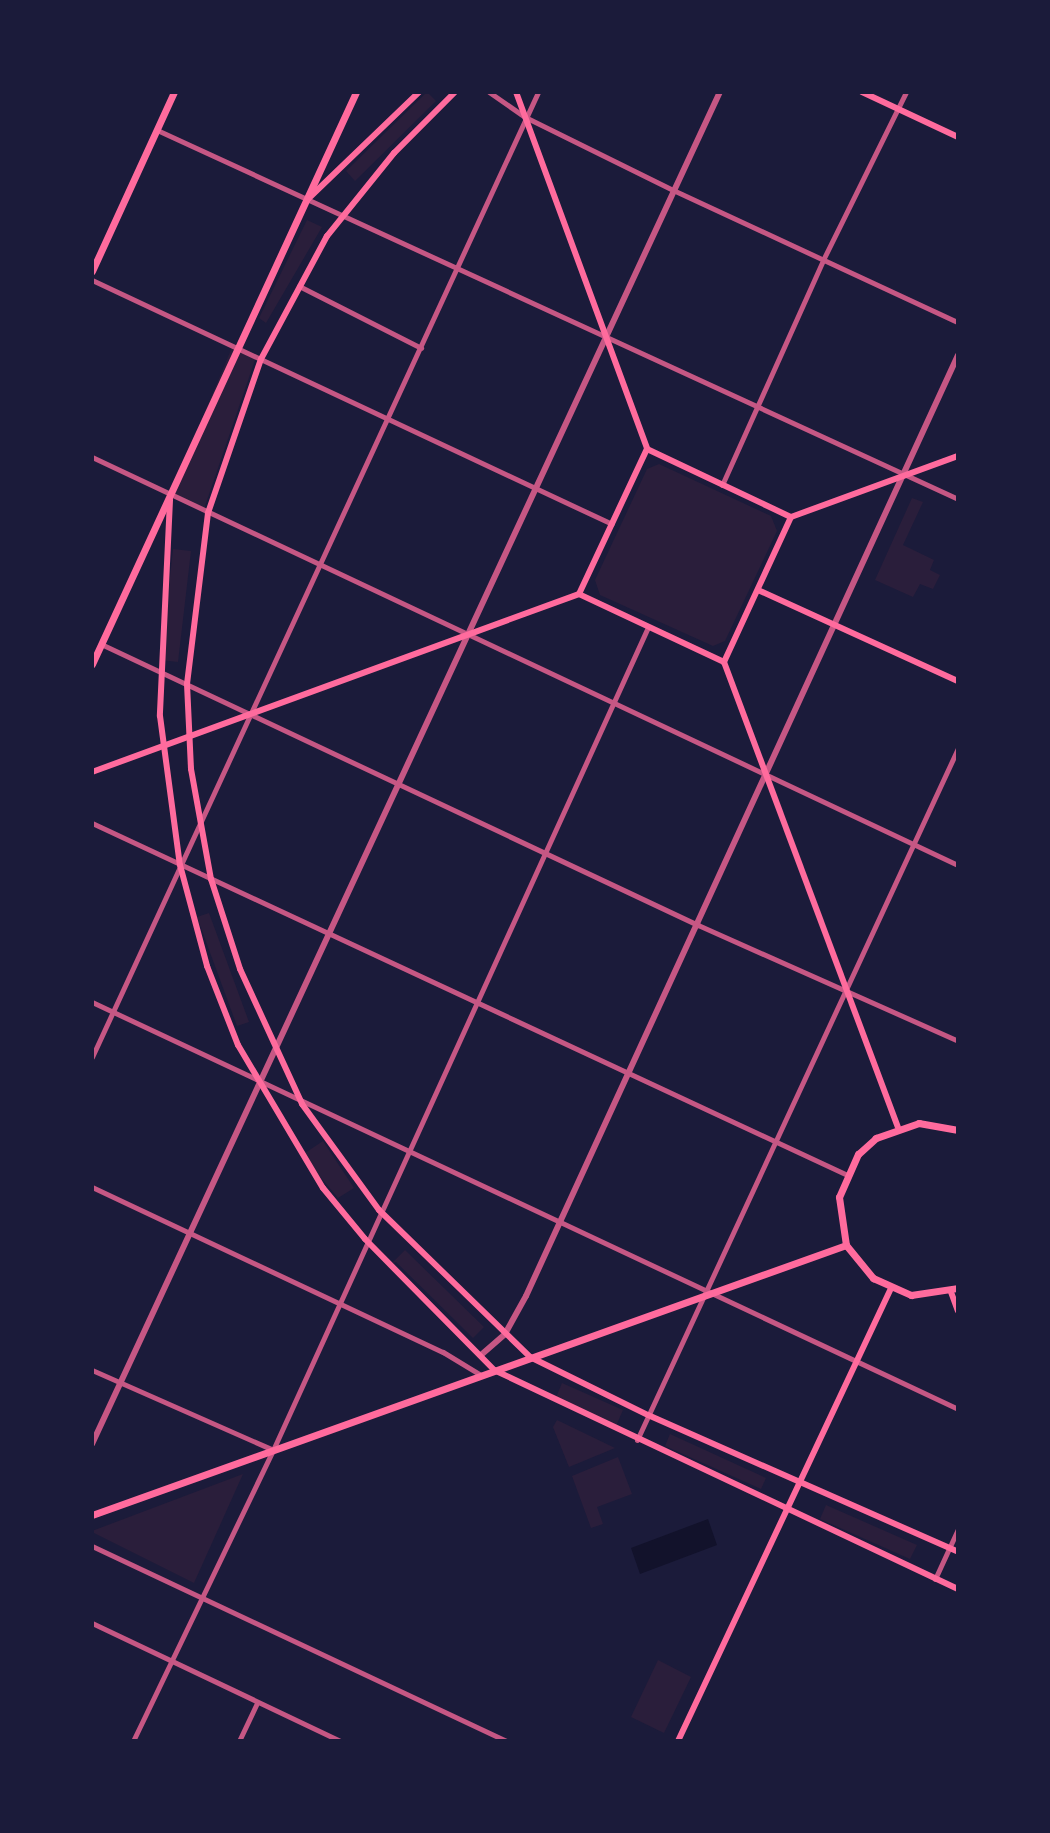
<!DOCTYPE html>
<style>
body{margin:0}
#map{position:relative;width:1050px;height:1833px;overflow:hidden;background:#1b1b3a;font-family:Inter,sans-serif}
div>[style]{position:absolute}
.green>*{inset:0;background:#2a1e3b}
.water>*{inset:0;background:#12122b}
.minor>*{height:5px;margin:-2.5px;padding:0 2.5px;transform-origin:2.5px;border-radius:2.5px;background:#c65784}
.tertiary>*{height:6px;margin:-3px;padding:0 3px;transform-origin:3px;border-radius:3px;background:#c65784}
.secondary>*{height:6px;margin:-3px;padding:0 3px;transform-origin:3px;border-radius:3px;background:#ff6b9d}
.primary>*{height:7px;margin:-3.5px;padding:0 3.5px;transform-origin:3.5px;border-radius:3.5px;background:#ff6b9d}
span{translate:-50% -50%;white-space:nowrap;text-align:center;line-height:1.15;-webkit-text-stroke:8px #1b1b3a;paint-order:stroke}
.frame{position:absolute;inset:0;border:94px solid #1b1b3a;pointer-events:none}
</style>
<div id="map">
<div class="green">
<div style="clip-path:polygon(427px 92px,436px 101px,355px 181px,346px 171px)"></div>
<div style="clip-path:polygon(307px 220px,322px 227px,266px 323px,259px 318px)"></div>
<div style="clip-path:polygon(233px 345px,256px 357px,204px 509px,171px 493px)"></div>
<div style="clip-path:polygon(659px 464px,771px 516px,777px 531px,725px 641px,713px 646px,600px 595px,595px 580px,647px 469px)"></div>
<div style="clip-path:polygon(912px 498px,923px 502px,903px 545px,934px 560px,930px 570px,940px 575px,933px 589px,920px 584px,913px 597px,875px 580px)"></div>
<div style="clip-path:polygon(173px 549px,191px 551px,178px 662px,161px 660px)"></div>
<div style="clip-path:polygon(209px 913px,249px 1022px,237px 1026px,197px 917px)"></div>
<div style="clip-path:polygon(323px 1141px,354px 1188px,338px 1198px,302px 1155px)"></div>
<div style="clip-path:polygon(405px 1250px,484px 1327px,473px 1338px,396px 1262px,391px 1264px)"></div>
<div style="clip-path:polygon(562px 1383px,623px 1410px,616px 1426px,555px 1400px)"></div>
<div style="clip-path:polygon(557px 1420px,615px 1448px,569px 1467px,553px 1427px)"></div>
<div style="clip-path:polygon(670px 1434px,766px 1478px,761px 1489px,665px 1446px)"></div>
<div style="clip-path:polygon(618px 1457px,632px 1494px,597px 1507px,603px 1524px,591px 1528px,572px 1476px)"></div>
<div style="clip-path:polygon(243px 1474px,194px 1583px,92px 1532px,92px 1531px)"></div>
<div style="clip-path:polygon(826px 1505px,917px 1545px,910px 1559px,820px 1519px)"></div>
<div style="clip-path:polygon(658px 1660px,691px 1677px,664px 1733px,631px 1717px)"></div>
</div>
<div class="water">
<div style="clip-path:polygon(708px 1519px,717px 1545px,640px 1574px,631px 1548px)"></div>
</div>
<div class="minor">
<div style="left:489px;top:92px;width:44px;rotate:34.8deg"></div>
<div style="left:525px;top:117px;width:165px;rotate:26.3deg"></div>
<div style="left:673px;top:190px;width:314px;rotate:24.9deg"></div>
<div style="left:157px;top:130px;width:882px;rotate:24.73deg"></div>
<div style="left:92px;top:280px;width:574px;rotate:25.14deg"></div>
<div style="left:299px;top:286px;width:137px;rotate:26.9deg"></div>
<div style="left:92px;top:457px;width:957px;rotate:25.23deg"></div>
<div style="left:722px;top:485px;width:247px;rotate:-65.8deg"></div>
<div style="left:823px;top:260px;width:187px;rotate:-63.7deg"></div>
<div style="left:101px;top:644px;width:660px;rotate:25.21deg"></div>
<div style="left:698px;top:925px;width:285px;rotate:24deg"></div>
<div style="left:92px;top:823px;width:831px;rotate:24.99deg"></div>
<div style="left:92px;top:1002px;width:957px;rotate:25.17deg"></div>
<div style="left:92px;top:1057px;width:1063px;rotate:-65.19deg"></div>
<div style="left:92px;top:1187px;width:388px;rotate:25.2deg"></div>
<div style="left:443px;top:1352px;width:44px;rotate:31.2deg"></div>
<div style="left:92px;top:1370px;width:198px;rotate:23.8deg"></div>
<div style="left:637px;top:1440px;width:763px;rotate:-65.11deg"></div>
<div style="left:92px;top:1546px;width:458px;rotate:25.2deg"></div>
<div style="left:935px;top:1579px;width:55px;rotate:-65.3deg"></div>
<div style="left:92px;top:1623px;width:276px;rotate:25.4deg"></div>
<div style="left:133px;top:1741px;width:323px;rotate:-64.3deg"></div>
<div style="left:273px;top:1450px;width:904px;rotate:-65.5deg"></div>
<div style="left:239px;top:1741px;width:42px;rotate:-64.7deg"></div>
</div>
<div class="tertiary">
<div style="left:481px;top:1355px;width:32px;rotate:-41deg"></div>
<div style="left:505px;top:1334px;width:43px;rotate:-61.1deg"></div>
<div style="left:526px;top:1296px;width:1035px;rotate:-65.34deg"></div>
<div style="left:92px;top:1444px;width:1491px;rotate:-65.09deg"></div>
</div>
<div class="secondary">
<div style="left:455px;top:92px;width:86px;rotate:135deg"></div>
<div style="left:394px;top:153px;width:107px;rotate:128.9deg"></div>
<div style="left:327px;top:236px;width:140px;rotate:118.2deg"></div>
<div style="left:261px;top:359px;width:163px;rotate:109deg"></div>
<div style="left:208px;top:513px;width:172px;rotate:97deg"></div>
<div style="left:187px;top:684px;width:85px;rotate:87.3deg"></div>
<div style="left:191px;top:769px;width:112px;rotate:79.7deg"></div>
<div style="left:211px;top:879px;width:95px;rotate:72.1deg"></div>
<div style="left:240px;top:969px;width:149px;rotate:65.3deg"></div>
<div style="left:302px;top:1104px;width:131px;rotate:54deg"></div>
<div style="left:379px;top:1210px;width:211px;rotate:44.2deg"></div>
<div style="left:530px;top:1357px;width:131px;rotate:26.2deg"></div>
<div style="left:648px;top:1415px;width:339px;rotate:23.8deg"></div>
<div style="left:516px;top:92px;width:380px;rotate:69.8deg"></div>
<div style="left:862px;top:92px;width:106px;rotate:25.1deg"></div>
<div style="left:309px;top:198px;width:153px;rotate:-43.9deg"></div>
<div style="left:647px;top:449px;width:159px;rotate:25.3deg"></div>
<div style="left:791px;top:517px;width:160px;rotate:114.8deg"></div>
<div style="left:724px;top:662px;width:160px;rotate:-154.9deg"></div>
<div style="left:579px;top:594px;width:160px;rotate:-64.9deg"></div>
<div style="left:170px;top:500px;width:216px;rotate:92.7deg"></div>
<div style="left:160px;top:716px;width:150px;rotate:82.4deg"></div>
<div style="left:180px;top:865px;width:105px;rotate:75deg"></div>
<div style="left:207px;top:966px;width:85px;rotate:68.6deg"></div>
<div style="left:238px;top:1045px;width:166px;rotate:59.3deg"></div>
<div style="left:323px;top:1188px;width:66px;rotate:50.5deg"></div>
<div style="left:365px;top:1239px;width:184px;rotate:45.4deg"></div>
<div style="left:494px;top:1370px;width:513px;rotate:25.27deg"></div>
<div style="left:791px;top:517px;width:178px;rotate:-20.1deg"></div>
<div style="left:758px;top:590px;width:220px;rotate:24.5deg"></div>
<div style="left:724px;top:662px;width:496px;rotate:69.5deg"></div>
<div style="left:92px;top:772px;width:519px;rotate:-20.08deg"></div>
<div style="left:951px;top:1292px;width:20px;rotate:70deg"></div>
<div style="left:678px;top:1741px;width:500px;rotate:-64.8deg"></div>
</div>
<div class="primary">
<div style="left:92px;top:271px;width:197px;rotate:-65.4deg"></div>
<div style="left:92px;top:664px;width:630px;rotate:-65.22deg"></div>
<div style="left:958px;top:1130px;width:40px;rotate:-170deg"></div>
<div style="left:919px;top:1123px;width:46px;rotate:160.8deg"></div>
<div style="left:876px;top:1138px;width:24px;rotate:138deg"></div>
<div style="left:858px;top:1154px;width:47px;rotate:113.8deg"></div>
<div style="left:839px;top:1197px;width:49px;rotate:81.7deg"></div>
<div style="left:846px;top:1245px;width:43px;rotate:50.7deg"></div>
<div style="left:873px;top:1278px;width:42px;rotate:24.1deg"></div>
<div style="left:911px;top:1295px;width:48px;rotate:-8.5deg"></div>
<div style="left:92px;top:1515px;width:801px;rotate:-19.7deg"></div>
</div>
<div class="frame"></div>
</div>
